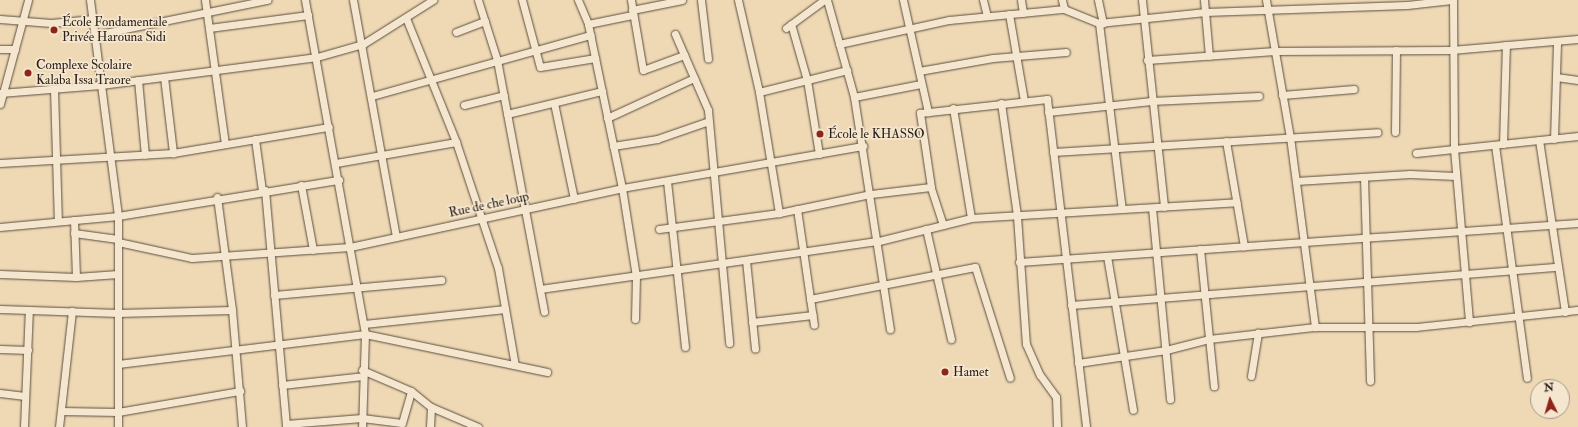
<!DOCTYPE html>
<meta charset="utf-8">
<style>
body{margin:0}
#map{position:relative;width:1578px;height:427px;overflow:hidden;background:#efd9b5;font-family:"IM FELL Double Pica",serif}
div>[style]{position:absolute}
.roads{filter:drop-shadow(0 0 1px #5b4e3e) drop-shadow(0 0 1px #5b4e3e)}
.street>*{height:7px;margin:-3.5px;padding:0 3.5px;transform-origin:3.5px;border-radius:3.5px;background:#f5e6cf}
.dots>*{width:11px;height:11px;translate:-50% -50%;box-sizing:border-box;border:2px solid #f5e6cf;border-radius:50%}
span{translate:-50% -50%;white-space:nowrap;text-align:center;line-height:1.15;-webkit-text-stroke:3.5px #f5e6cf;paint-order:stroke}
.poi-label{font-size:13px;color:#2a2017}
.left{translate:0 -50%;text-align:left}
.street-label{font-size:13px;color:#2a2017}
.north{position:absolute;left:1530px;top:379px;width:40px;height:40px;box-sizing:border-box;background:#f5e6cf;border:1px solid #a49785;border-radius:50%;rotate:355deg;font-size:11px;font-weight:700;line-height:16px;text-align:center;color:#2a2017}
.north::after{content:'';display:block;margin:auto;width:14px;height:18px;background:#8f2418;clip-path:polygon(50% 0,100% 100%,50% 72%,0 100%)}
</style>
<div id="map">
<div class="roads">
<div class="street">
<div style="left:90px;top:0;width:218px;rotate:82.6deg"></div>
<div style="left:118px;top:216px;width:211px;rotate:90deg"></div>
<div style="left:205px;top:0;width:145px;rotate:82.1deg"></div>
<div style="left:305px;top:0;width:339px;rotate:79.8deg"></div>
<div style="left:365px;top:334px;width:93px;rotate:91.8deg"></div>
<div style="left:353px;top:0;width:241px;rotate:79.7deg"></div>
<div style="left:478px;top:0;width:63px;rotate:72.4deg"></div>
<div style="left:497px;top:60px;width:256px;rotate:79.4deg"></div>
<div style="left:522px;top:0;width:69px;rotate:75deg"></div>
<div style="left:540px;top:67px;width:56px;rotate:-9.3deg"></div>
<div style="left:578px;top:0;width:26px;rotate:67deg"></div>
<div style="left:588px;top:24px;width:167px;rotate:78.3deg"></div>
<div style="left:622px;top:188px;width:89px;rotate:81deg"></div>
<div style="left:636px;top:276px;width:43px;rotate:91.3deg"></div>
<div style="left:631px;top:0;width:71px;rotate:80.3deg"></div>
<div style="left:643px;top:70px;width:44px;rotate:-20.1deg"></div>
<div style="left:701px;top:0;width:59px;rotate:83.2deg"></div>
<div style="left:738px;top:0;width:94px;rotate:77.1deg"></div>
<div style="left:759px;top:92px;width:123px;rotate:80.6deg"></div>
<div style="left:827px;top:0;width:101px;rotate:74.4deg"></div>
<div style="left:854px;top:97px;width:235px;rotate:81.2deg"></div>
<div style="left:903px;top:0;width:115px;rotate:77.4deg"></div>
<div style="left:983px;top:0;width:16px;rotate:76deg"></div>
<div style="left:1021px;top:0;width:13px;rotate:81deg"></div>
<div style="left:1062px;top:0;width:9px;rotate:77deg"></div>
<div style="left:1098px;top:0;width:24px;rotate:78deg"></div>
<div style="left:1142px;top:0;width:208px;rotate:83.9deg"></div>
<div style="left:1204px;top:0;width:56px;rotate:84.9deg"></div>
<div style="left:1266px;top:0;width:139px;rotate:80.1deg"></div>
<div style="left:1290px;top:137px;width:192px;rotate:82.5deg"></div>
<div style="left:1453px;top:0;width:149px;rotate:89.6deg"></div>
<div style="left:1454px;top:149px;width:174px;rotate:85deg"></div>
<div style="left:632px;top:10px;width:51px;rotate:-11.3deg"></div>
<div style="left:1009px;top:14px;width:88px;rotate:80.2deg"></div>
<div style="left:406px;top:18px;width:134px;rotate:68deg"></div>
<div style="left:456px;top:142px;width:133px;rotate:71.6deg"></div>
<div style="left:498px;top:268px;width:98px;rotate:80.1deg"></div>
<div style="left:0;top:19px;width:51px;rotate:4.5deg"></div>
<div style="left:51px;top:23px;width:42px;rotate:-5.4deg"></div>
<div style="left:1099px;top:23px;width:187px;rotate:83deg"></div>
<div style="left:588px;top:24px;width:45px;rotate:-11.6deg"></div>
<div style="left:791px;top:24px;width:58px;rotate:74.1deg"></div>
<div style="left:807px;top:80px;width:75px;rotate:80.8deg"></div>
<div style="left:209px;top:28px;width:100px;rotate:-7.5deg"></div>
<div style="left:786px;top:28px;width:47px;rotate:-36.4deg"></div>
<div style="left:456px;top:32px;width:31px;rotate:-21deg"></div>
<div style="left:675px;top:34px;width:83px;rotate:66.5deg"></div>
<div style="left:708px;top:110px;width:234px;rotate:84.8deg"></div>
<div style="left:95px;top:35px;width:176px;rotate:-11.5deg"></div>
<div style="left:839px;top:44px;width:113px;rotate:-12.3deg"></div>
<div style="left:949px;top:20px;width:116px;rotate:-5.5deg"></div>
<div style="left:1064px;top:9px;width:38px;rotate:22deg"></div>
<div style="left:1099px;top:23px;width:107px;rotate:-5.9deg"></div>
<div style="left:1205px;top:12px;width:202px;rotate:-2deg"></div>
<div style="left:1407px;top:5px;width:45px;rotate:-6.3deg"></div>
<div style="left:0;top:49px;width:15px"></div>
<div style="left:1147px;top:60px;width:128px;rotate:-4deg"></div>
<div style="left:1275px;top:51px;width:176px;rotate:-0.3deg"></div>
<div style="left:1451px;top:50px;width:127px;rotate:-5deg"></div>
<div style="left:919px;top:71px;width:75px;rotate:-10deg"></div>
<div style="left:993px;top:58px;width:73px;rotate:-4.7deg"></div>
<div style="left:164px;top:77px;width:77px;rotate:83.2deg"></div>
<div style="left:1556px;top:77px;width:22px;rotate:8deg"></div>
<div style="left:138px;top:80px;width:75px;rotate:84.7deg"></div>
<div style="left:54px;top:89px;width:132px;rotate:88.3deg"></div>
<div style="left:759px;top:92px;width:91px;rotate:-14deg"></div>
<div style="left:0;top:93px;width:101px;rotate:-4.5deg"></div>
<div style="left:101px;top:85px;width:218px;rotate:-7.4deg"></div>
<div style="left:317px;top:57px;width:48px;rotate:-15.8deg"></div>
<div style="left:363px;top:44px;width:83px;rotate:-32.2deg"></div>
<div style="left:1282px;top:95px;width:72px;rotate:-4.8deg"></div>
<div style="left:372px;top:96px;width:227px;rotate:-15.6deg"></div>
<div style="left:854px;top:97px;width:68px;rotate:-11deg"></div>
<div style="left:554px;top:103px;width:98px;rotate:78.2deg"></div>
<div style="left:1001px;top:103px;width:114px;rotate:81.9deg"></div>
<div style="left:1017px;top:216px;width:128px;rotate:86deg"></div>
<div style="left:1026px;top:344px;width:34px;rotate:66deg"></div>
<div style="left:1040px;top:375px;width:27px;rotate:54deg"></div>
<div style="left:1056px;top:397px;width:30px;rotate:88deg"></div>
<div style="left:0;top:104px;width:108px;rotate:-74.9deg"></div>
<div style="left:464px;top:105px;width:41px;rotate:-14deg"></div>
<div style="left:953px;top:108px;width:111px;rotate:80.7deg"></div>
<div style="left:1048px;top:112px;width:104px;rotate:-6.1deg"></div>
<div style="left:1151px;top:101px;width:108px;rotate:-2.7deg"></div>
<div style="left:507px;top:114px;width:98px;rotate:-13.6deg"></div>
<div style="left:607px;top:118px;width:96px;rotate:-24.7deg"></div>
<div style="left:1395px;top:132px;width:82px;rotate:-89.3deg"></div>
<div style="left:255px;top:139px;width:52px;rotate:82.3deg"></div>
<div style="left:1554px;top:139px;width:98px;rotate:-88.2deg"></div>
<div style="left:1539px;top:140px;width:174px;rotate:81.4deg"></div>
<div style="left:1226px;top:141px;width:107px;rotate:80.3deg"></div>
<div style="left:1503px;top:144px;width:99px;rotate:-88.3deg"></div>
<div style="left:1495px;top:145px;width:235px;rotate:82.2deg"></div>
<div style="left:613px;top:146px;width:45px;rotate:-9deg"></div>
<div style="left:657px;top:139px;width:52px;rotate:-19.1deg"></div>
<div style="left:1053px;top:152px;width:325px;rotate:-3.5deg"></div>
<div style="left:1416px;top:153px;width:163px;rotate:-6deg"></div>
<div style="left:0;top:163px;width:173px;rotate:-3.3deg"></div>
<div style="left:173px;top:153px;width:158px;rotate:-9.5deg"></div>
<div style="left:336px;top:163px;width:122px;rotate:-9.9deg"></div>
<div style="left:1364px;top:177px;width:204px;rotate:88.3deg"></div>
<div style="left:667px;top:181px;width:167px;rotate:83.8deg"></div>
<div style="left:1296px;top:181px;width:114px;rotate:-3.5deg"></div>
<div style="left:1410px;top:174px;width:46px;rotate:2.5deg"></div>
<div style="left:301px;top:185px;width:66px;rotate:79.5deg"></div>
<div style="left:265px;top:190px;width:238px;rotate:84.9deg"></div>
<div style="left:217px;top:197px;width:114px;rotate:82.4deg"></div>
<div style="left:1152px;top:208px;width:192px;rotate:84.6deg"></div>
<div style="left:797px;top:209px;width:117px;rotate:81.7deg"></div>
<div style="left:74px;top:220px;width:57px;rotate:88deg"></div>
<div style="left:943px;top:225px;width:40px;rotate:-108deg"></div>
<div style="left:931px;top:187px;width:75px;rotate:-98.5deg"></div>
<div style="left:920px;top:113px;width:128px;rotate:-6.3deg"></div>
<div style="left:1047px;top:99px;width:330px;rotate:83.2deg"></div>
<div style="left:0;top:227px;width:119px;rotate:-5.3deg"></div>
<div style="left:118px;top:216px;width:224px;rotate:-9.3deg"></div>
<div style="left:659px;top:229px;width:121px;rotate:-7.6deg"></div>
<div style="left:779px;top:213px;width:94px;rotate:-11.7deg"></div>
<div style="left:871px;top:194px;width:60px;rotate:-6.7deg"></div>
<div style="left:926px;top:229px;width:113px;rotate:77.2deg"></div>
<div style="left:74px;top:233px;width:44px;rotate:7.8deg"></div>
<div style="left:118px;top:242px;width:76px;rotate:12.2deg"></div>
<div style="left:192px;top:258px;width:158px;rotate:-4deg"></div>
<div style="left:350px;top:247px;width:278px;rotate:-12.2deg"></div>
<div style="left:622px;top:188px;width:245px;rotate:-9.9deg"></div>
<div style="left:1200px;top:249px;width:138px;rotate:84.2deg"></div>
<div style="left:1107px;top:256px;width:156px;rotate:80.4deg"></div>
<div style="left:746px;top:260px;width:89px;rotate:84.2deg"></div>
<div style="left:1019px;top:262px;width:560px;rotate:-3.99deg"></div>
<div style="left:0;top:274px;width:76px;rotate:2.3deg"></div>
<div style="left:76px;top:277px;width:42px;rotate:-4.1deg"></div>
<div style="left:540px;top:289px;width:342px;rotate:-8.1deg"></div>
<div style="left:879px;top:241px;width:95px;rotate:-14deg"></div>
<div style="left:971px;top:218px;width:266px;rotate:-3.4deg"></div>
<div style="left:274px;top:295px;width:168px;rotate:-5.1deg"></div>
<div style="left:810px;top:299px;width:168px;rotate:-11deg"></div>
<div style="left:975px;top:267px;width:116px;rotate:72.5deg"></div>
<div style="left:1071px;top:305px;width:488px;rotate:-4.5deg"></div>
<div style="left:0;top:309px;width:118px;rotate:1.9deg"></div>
<div style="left:118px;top:313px;width:114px;rotate:-1.5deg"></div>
<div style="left:232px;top:310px;width:117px;rotate:85.1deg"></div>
<div style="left:752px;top:322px;width:61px;rotate:-6.5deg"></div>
<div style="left:364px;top:324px;width:142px;rotate:-6.1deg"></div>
<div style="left:0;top:349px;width:28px;rotate:2deg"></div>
<div style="left:1078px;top:363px;width:89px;rotate:-8.4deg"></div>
<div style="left:1166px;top:350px;width:44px;rotate:-14.3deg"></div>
<div style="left:1209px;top:339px;width:107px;rotate:-6.5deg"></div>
<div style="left:1315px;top:327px;width:101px"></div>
<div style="left:1416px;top:327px;width:163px;rotate:-6deg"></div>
<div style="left:118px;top:364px;width:249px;rotate:-6.9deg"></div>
<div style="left:365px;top:334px;width:186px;rotate:11.8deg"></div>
<div style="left:362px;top:370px;width:53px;rotate:23.2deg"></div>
<div style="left:411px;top:391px;width:26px;rotate:39deg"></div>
<div style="left:431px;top:407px;width:51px;rotate:23.1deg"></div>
<div style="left:1251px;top:376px;width:44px;rotate:-80.8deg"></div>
<div style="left:282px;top:385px;width:81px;rotate:-6.3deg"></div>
<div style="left:0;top:393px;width:25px;rotate:7deg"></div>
<div style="left:61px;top:411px;width:57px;rotate:1deg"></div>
<div style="left:118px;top:412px;width:124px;rotate:-9.8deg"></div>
<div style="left:286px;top:424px;width:76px;rotate:-4.5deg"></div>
<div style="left:362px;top:418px;width:40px;rotate:7.1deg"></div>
<div style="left:402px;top:423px;width:33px;rotate:-74deg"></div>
<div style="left:24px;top:427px;width:117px;rotate:-87.6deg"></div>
<div style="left:59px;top:427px;width:117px;rotate:-83.6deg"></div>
<div style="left:430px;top:427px;width:20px;rotate:-87deg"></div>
</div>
</div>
<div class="dots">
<div style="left:54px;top:30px;background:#8f2418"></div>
<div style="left:28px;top:73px;background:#8f2418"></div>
<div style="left:820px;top:134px;background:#8f2418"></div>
<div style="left:945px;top:372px;background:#8f2418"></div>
</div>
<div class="poi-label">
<span class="left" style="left:62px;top:30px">École Fondamentale<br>Privée Harouna Sidi</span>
<span class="left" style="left:36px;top:73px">Complexe Scolaire<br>Kalaba Issa Traore</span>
<span class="left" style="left:828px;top:134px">École le KHASSO</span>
<span class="left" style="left:953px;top:372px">Hamet</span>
</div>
<div class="street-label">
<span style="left:489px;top:205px;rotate:-12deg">Rue de che loup</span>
</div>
<div class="north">N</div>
</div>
